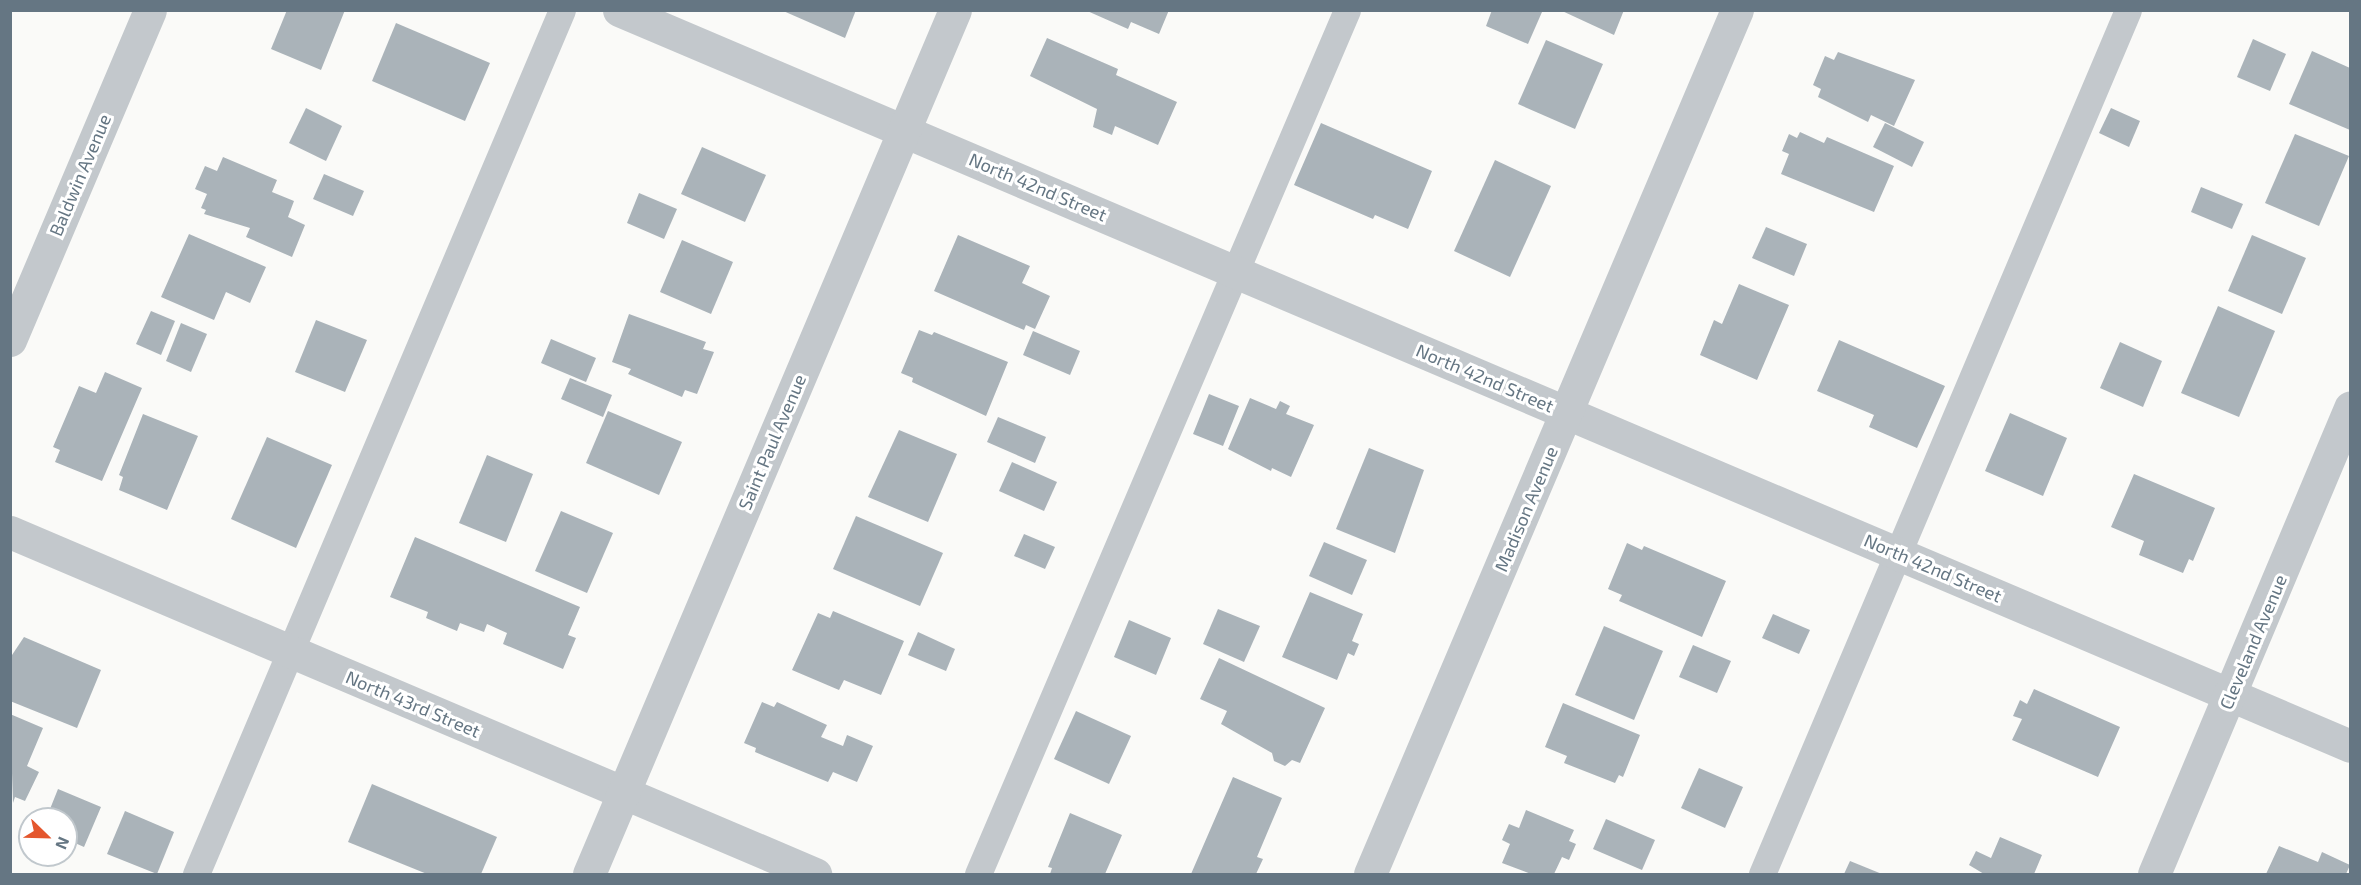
<!DOCTYPE html>
<style>
body{margin:0}
#map{position:relative;width:2361px;height:885px;overflow:hidden;background:#fafaf8;font-family:"Exo 2",sans-serif}
div>[style]{position:absolute}
.building>*{inset:0;background:#aab3b9}
.lane>*{height:27px;margin:-13.5px;padding:0 13.5px;transform-origin:13.5px;border-radius:13.5px;background:#c3c8cc}
.street>*{height:33px;margin:-16.5px;padding:0 16.5px;transform-origin:16.5px;border-radius:16.5px;background:#c3c8cc}
span{translate:-50% -50%;white-space:nowrap;text-align:center;line-height:1.15;-webkit-text-stroke:6px #fff;paint-order:stroke}
.street-label{font-size:18px;color:#657683}
.frame{position:absolute;inset:0;border:12px solid #657683;pointer-events:none}
.north{position:absolute;left:18px;top:807px;width:60px;height:60px;box-sizing:border-box;background:#fff;border:2px solid #c1c8cd;border-radius:50%;rotate:113deg;font-size:16px;font-weight:700;line-height:24px;text-align:center;color:#657683}
.north::after{content:'';display:block;margin:auto;width:21px;height:27px;background:#e4572e;clip-path:polygon(50% 0,100% 100%,50% 72%,0 100%)}
</style>
<div id="map">
<div class="building">
<div style="clip-path:polygon(287px 10px,345px 10px,321px 70px,271px 49px)"></div>
<div style="clip-path:polygon(781px 10px,856px 10px,845px 38px)"></div>
<div style="clip-path:polygon(1085px 10px,1169px 10px,1159px 34px,1131px 22px,1128px 29px)"></div>
<div style="clip-path:polygon(1492px 10px,1537px 10px,1542px 12px,1528px 44px,1486px 26px)"></div>
<div style="clip-path:polygon(1560px 10px,1624px 10px,1614px 35px)"></div>
<div style="clip-path:polygon(396px 23px,490px 63px,465px 121px,372px 81px)"></div>
<div style="clip-path:polygon(1047px 38px,1118px 69px,1116px 75px,1177px 102px,1158px 145px,1115px 126px,1112px 135px,1093px 127px,1097px 109px,1030px 76px)"></div>
<div style="clip-path:polygon(2253px 39px,2286px 54px,2270px 91px,2237px 77px)"></div>
<div style="clip-path:polygon(1546px 40px,1603px 64px,1575px 129px,1518px 104px)"></div>
<div style="clip-path:polygon(2312px 51px,2350px 68px,2350px 130px,2289px 104px)"></div>
<div style="clip-path:polygon(1838px 52px,1915px 80px,1894px 126px,1871px 115px,1868px 122px,1818px 97px,1821px 89px,1813px 85px,1825px 56px,1834px 60px)"></div>
<div style="clip-path:polygon(306px 108px,342px 126px,326px 161px,289px 143px)"></div>
<div style="clip-path:polygon(2111px 108px,2140px 121px,2129px 147px,2099px 133px)"></div>
<div style="clip-path:polygon(1321px 123px,1432px 171px,1408px 229px,1375px 215px,1373px 219px,1294px 185px)"></div>
<div style="clip-path:polygon(1885px 123px,1924px 142px,1912px 167px,1873px 147px)"></div>
<div style="clip-path:polygon(1800px 132px,1824px 143px,1827px 137px,1894px 166px,1874px 212px,1781px 174px,1789px 154px,1782px 151px,1789px 134px,1797px 138px)"></div>
<div style="clip-path:polygon(2295px 134px,2349px 156px,2319px 226px,2265px 203px)"></div>
<div style="clip-path:polygon(702px 147px,766px 175px,745px 222px,681px 194px)"></div>
<div style="clip-path:polygon(223px 157px,277px 180px,272px 192px,294px 201px,288px 217px,305px 225px,292px 257px,246px 237px,250px 228px,204px 214px,206px 210px,201px 208px,207px 194px,195px 189px,205px 166px,217px 171px)"></div>
<div style="clip-path:polygon(1495px 160px,1551px 186px,1510px 277px,1454px 251px)"></div>
<div style="clip-path:polygon(324px 174px,364px 191px,353px 216px,313px 199px)"></div>
<div style="clip-path:polygon(2201px 187px,2243px 204px,2232px 229px,2191px 212px)"></div>
<div style="clip-path:polygon(639px 193px,677px 209px,664px 239px,627px 223px)"></div>
<div style="clip-path:polygon(1766px 227px,1807px 244px,1794px 276px,1752px 258px)"></div>
<div style="clip-path:polygon(189px 234px,266px 267px,250px 303px,226px 292px,214px 320px,161px 297px)"></div>
<div style="clip-path:polygon(958px 235px,1030px 266px,1022px 283px,1050px 296px,1035px 329px,1026px 325px,1024px 330px,934px 291px)"></div>
<div style="clip-path:polygon(2252px 235px,2306px 258px,2282px 314px,2228px 291px)"></div>
<div style="clip-path:polygon(682px 240px,733px 262px,711px 314px,660px 292px)"></div>
<div style="clip-path:polygon(1739px 284px,1789px 305px,1757px 380px,1700px 355px,1714px 320px,1722px 324px)"></div>
<div style="clip-path:polygon(2218px 306px,2275px 331px,2239px 417px,2181px 393px)"></div>
<div style="clip-path:polygon(151px 311px,175px 321px,161px 355px,136px 344px)"></div>
<div style="clip-path:polygon(629px 314px,706px 342px,703px 349px,714px 352px,697px 394px,685px 390px,682px 397px,628px 374px,631px 369px,612px 362px)"></div>
<div style="clip-path:polygon(316px 320px,367px 340px,345px 392px,295px 372px)"></div>
<div style="clip-path:polygon(181px 323px,207px 334px,191px 372px,166px 361px)"></div>
<div style="clip-path:polygon(919px 330px,932px 335px,934px 332px,1008px 362px,986px 416px,912px 382px,913px 378px,901px 373px)"></div>
<div style="clip-path:polygon(1033px 331px,1080px 351px,1070px 375px,1023px 355px)"></div>
<div style="clip-path:polygon(551px 339px,596px 358px,586px 382px,541px 363px)"></div>
<div style="clip-path:polygon(1839px 340px,1945px 386px,1917px 448px,1869px 427px,1874px 415px,1817px 391px)"></div>
<div style="clip-path:polygon(2120px 342px,2162px 361px,2143px 407px,2100px 388px)"></div>
<div style="clip-path:polygon(105px 372px,142px 388px,102px 481px,55px 462px,60px 450px,53px 447px,79px 386px,96px 393px)"></div>
<div style="clip-path:polygon(570px 378px,612px 395px,603px 417px,561px 399px)"></div>
<div style="clip-path:polygon(1209px 394px,1239px 406px,1223px 446px,1193px 434px)"></div>
<div style="clip-path:polygon(1250px 398px,1276px 409px,1280px 401px,1290px 406px,1286px 414px,1314px 425px,1291px 477px,1272px 468px,1271px 471px,1228px 449px)"></div>
<div style="clip-path:polygon(608px 411px,682px 442px,659px 495px,586px 463px)"></div>
<div style="clip-path:polygon(2010px 413px,2067px 438px,2043px 496px,1985px 471px)"></div>
<div style="clip-path:polygon(143px 414px,198px 436px,167px 510px,119px 490px,123px 477px,119px 475px)"></div>
<div style="clip-path:polygon(998px 417px,1046px 437px,1035px 463px,987px 442px)"></div>
<div style="clip-path:polygon(899px 430px,957px 454px,928px 522px,868px 497px)"></div>
<div style="clip-path:polygon(267px 437px,332px 465px,296px 548px,231px 519px)"></div>
<div style="clip-path:polygon(1369px 448px,1424px 470px,1395px 553px,1336px 529px)"></div>
<div style="clip-path:polygon(487px 455px,533px 474px,506px 542px,459px 523px)"></div>
<div style="clip-path:polygon(1012px 462px,1057px 482px,1044px 511px,999px 491px)"></div>
<div style="clip-path:polygon(2134px 474px,2215px 508px,2193px 561px,2189px 559px,2183px 573px,2139px 555px,2144px 541px,2111px 527px)"></div>
<div style="clip-path:polygon(561px 511px,613px 533px,587px 593px,535px 571px)"></div>
<div style="clip-path:polygon(856px 516px,943px 553px,920px 606px,833px 569px)"></div>
<div style="clip-path:polygon(1024px 534px,1055px 547px,1045px 569px,1014px 556px)"></div>
<div style="clip-path:polygon(415px 537px,580px 607px,568px 635px,576px 638px,563px 669px,503px 644px,507px 633px,487px 624px,484px 632px,460px 623px,457px 631px,426px 618px,428px 612px,390px 597px)"></div>
<div style="clip-path:polygon(1324px 542px,1367px 560px,1352px 595px,1309px 576px)"></div>
<div style="clip-path:polygon(1627px 543px,1642px 550px,1644px 546px,1726px 581px,1702px 637px,1619px 601px,1622px 595px,1608px 589px)"></div>
<div style="clip-path:polygon(1310px 592px,1363px 614px,1352px 641px,1359px 644px,1354px 656px,1348px 653px,1337px 680px,1282px 657px)"></div>
<div style="clip-path:polygon(1218px 609px,1260px 626px,1244px 662px,1203px 644px)"></div>
<div style="clip-path:polygon(833px 611px,904px 641px,881px 695px,844px 680px,839px 690px,792px 670px,818px 613px,830px 618px)"></div>
<div style="clip-path:polygon(1773px 614px,1810px 630px,1799px 654px,1762px 638px)"></div>
<div style="clip-path:polygon(1129px 620px,1171px 638px,1156px 675px,1114px 657px)"></div>
<div style="clip-path:polygon(1604px 626px,1663px 651px,1634px 720px,1575px 695px)"></div>
<div style="clip-path:polygon(918px 632px,955px 649px,946px 671px,908px 655px)"></div>
<div style="clip-path:polygon(24px 637px,101px 670px,77px 728px,10px 701px,10px 658px)"></div>
<div style="clip-path:polygon(1693px 645px,1731px 661px,1717px 693px,1679px 677px)"></div>
<div style="clip-path:polygon(1219px 658px,1325px 708px,1300px 763px,1292px 760px,1285px 766px,1274px 761px,1272px 753px,1221px 724px,1227px 711px,1200px 699px)"></div>
<div style="clip-path:polygon(2034px 689px,2120px 727px,2098px 777px,2012px 740px,2022px 719px,2013px 716px,2020px 700px,2027px 704px)"></div>
<div style="clip-path:polygon(762px 702px,774px 707px,777px 702px,827px 725px,821px 737px,843px 746px,847px 735px,873px 746px,857px 782px,833px 772px,828px 782px,755px 752px,756px 748px,744px 743px)"></div>
<div style="clip-path:polygon(1563px 703px,1640px 735px,1623px 777px,1619px 775px,1615px 783px,1564px 763px,1567px 756px,1545px 747px)"></div>
<div style="clip-path:polygon(1076px 711px,1131px 736px,1109px 784px,1054px 759px)"></div>
<div style="clip-path:polygon(10px 714px,43px 728px,27px 766px,39px 772px,25px 801px,15px 797px,13px 803px)"></div>
<div style="clip-path:polygon(1699px 768px,1743px 787px,1725px 828px,1681px 808px)"></div>
<div style="clip-path:polygon(1233px 777px,1282px 798px,1257px 857px,1263px 859px,1256px 874px,1191px 874px)"></div>
<div style="clip-path:polygon(372px 784px,497px 837px,481px 874px,427px 874px,348px 842px)"></div>
<div style="clip-path:polygon(58px 789px,101px 807px,84px 847px,66px 839px,66px 819px,46px 819px)"></div>
<div style="clip-path:polygon(1526px 810px,1574px 830px,1569px 841px,1576px 844px,1569px 860px,1562px 857px,1554px 874px,1531px 874px,1502px 863px,1510px 844px,1502px 840px,1509px 824px,1519px 828px)"></div>
<div style="clip-path:polygon(125px 811px,174px 832px,157px 874px,107px 854px)"></div>
<div style="clip-path:polygon(1070px 813px,1122px 835px,1105px 874px,1050px 874px,1052px 868px,1048px 867px)"></div>
<div style="clip-path:polygon(1606px 819px,1655px 840px,1642px 870px,1593px 849px)"></div>
<div style="clip-path:polygon(2000px 837px,2042px 855px,2034px 874px,1984px 874px,1969px 865px,1976px 851px,1991px 858px)"></div>
<div style="clip-path:polygon(2279px 846px,2318px 862px,2322px 852px,2350px 865px,2346px 874px,2266px 874px)"></div>
<div style="clip-path:polygon(1850px 861px,1882px 874px,1844px 874px)"></div>
</div>
<div class="lane">
<div style="left:196px;top:874px;width:938px;rotate:-67.04deg"></div>
<div style="left:978px;top:874px;width:939px;rotate:-66.87deg"></div>
<div style="left:1762px;top:874px;width:938px;rotate:-67.04deg"></div>
</div>
<div class="street">
<div style="left:619px;top:10px;width:1881px;rotate:23.03deg"></div>
<div style="left:10px;top:340px;width:358px;rotate:-67deg"></div>
<div style="left:10px;top:532px;width:875px;rotate:23.02deg"></div>
<div style="left:589px;top:874px;width:938px;rotate:-67.04deg"></div>
<div style="left:1370px;top:874px;width:939px;rotate:-66.99deg"></div>
<div style="left:2154px;top:874px;width:506px;rotate:-67.19deg"></div>
</div>
<div class="street-label">
<span style="left:80px;top:175px;rotate:-67deg">Baldwin Avenue</span>
<span style="left:1038px;top:187px;rotate:23deg">North 42nd Street</span>
<span style="left:1485px;top:378px;rotate:23deg">North 42nd Street</span>
<span style="left:772px;top:442px;rotate:-67deg">Saint Paul Avenue</span>
<span style="left:1526px;top:509px;rotate:-67deg">Madison Avenue</span>
<span style="left:1933px;top:568px;rotate:23deg">North 42nd Street</span>
<span style="left:2253px;top:642px;rotate:-67deg">Cleveland Avenue</span>
<span style="left:413px;top:704px;rotate:23deg">North 43rd Street</span>
</div>
<div class="frame"></div>
<div class="north">N</div>
</div>
